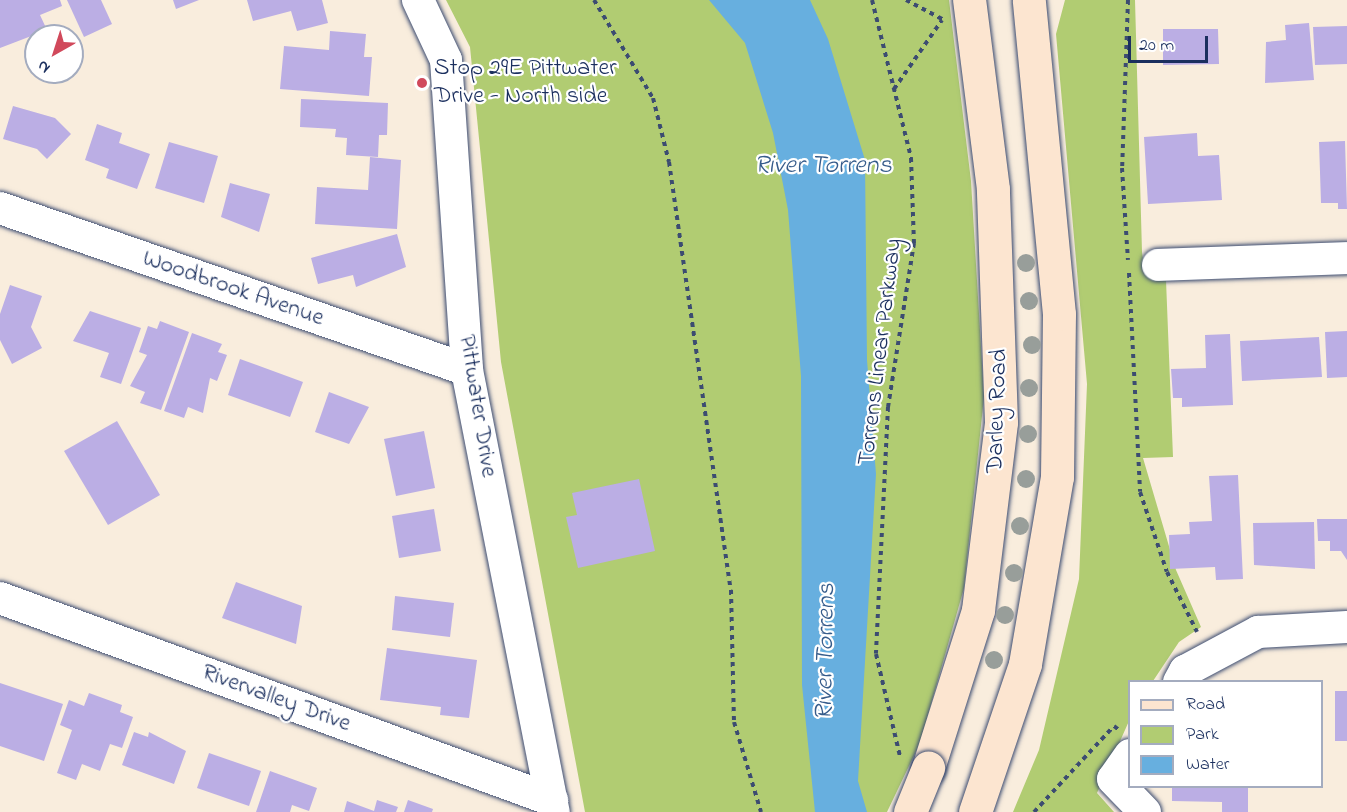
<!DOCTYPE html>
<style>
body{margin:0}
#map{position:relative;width:1347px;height:812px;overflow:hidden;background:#f9eddd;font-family:"Indie Flower",sans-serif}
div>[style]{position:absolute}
.green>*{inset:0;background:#b1cc72}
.water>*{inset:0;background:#67afdf}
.building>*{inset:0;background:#bbaee4}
.path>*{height:4px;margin-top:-2px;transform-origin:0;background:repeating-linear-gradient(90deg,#3c4c71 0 4.5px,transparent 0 9px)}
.roads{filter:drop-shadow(0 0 2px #3c4c71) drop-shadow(0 0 2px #3c4c71)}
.minor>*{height:32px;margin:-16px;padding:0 16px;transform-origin:16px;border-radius:16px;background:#fff}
.secondary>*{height:33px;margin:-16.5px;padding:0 16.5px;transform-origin:16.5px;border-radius:16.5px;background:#fce5d0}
.bridges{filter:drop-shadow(0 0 2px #3c4c71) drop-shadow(0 0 2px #3c4c71)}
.secondary-bridge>*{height:33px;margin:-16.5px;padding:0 16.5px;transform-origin:16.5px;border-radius:16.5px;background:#fce5d0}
.trees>*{width:18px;height:18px;margin:-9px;border-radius:50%;background:#989e9a}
.dots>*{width:16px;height:16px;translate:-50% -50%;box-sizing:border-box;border:3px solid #fff;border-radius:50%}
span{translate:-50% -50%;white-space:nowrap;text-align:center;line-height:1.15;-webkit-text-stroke:4.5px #fff;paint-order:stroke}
.poi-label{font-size:24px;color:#1b2f5e}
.left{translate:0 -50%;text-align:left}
.street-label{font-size:24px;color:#1b2f5e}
.water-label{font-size:26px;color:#365c8b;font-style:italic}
.legend{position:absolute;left:1128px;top:680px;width:195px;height:108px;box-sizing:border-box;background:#fff;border:2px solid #a4acbf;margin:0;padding:8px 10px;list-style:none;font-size:18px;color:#1b2f5e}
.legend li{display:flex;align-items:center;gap:12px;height:30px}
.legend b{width:30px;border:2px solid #a4acbf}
.north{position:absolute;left:24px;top:24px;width:60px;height:60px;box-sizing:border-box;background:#fff;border:2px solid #a4acbf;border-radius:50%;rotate:219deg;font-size:16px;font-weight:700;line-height:24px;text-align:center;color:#1b2f5e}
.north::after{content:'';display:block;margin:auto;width:21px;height:27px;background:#d1495b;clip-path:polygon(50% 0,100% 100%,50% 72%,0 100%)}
.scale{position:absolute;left:1128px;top:36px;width:80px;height:27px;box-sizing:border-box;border:3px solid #1b2f5e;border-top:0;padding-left:8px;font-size:18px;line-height:21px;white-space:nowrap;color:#1b2f5e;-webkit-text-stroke:4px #fff;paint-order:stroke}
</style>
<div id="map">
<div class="green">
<div style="clip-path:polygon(446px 0,949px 0,971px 181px,984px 397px,964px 588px,920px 743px,887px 812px,585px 812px,501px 362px,470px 47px)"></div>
<div style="clip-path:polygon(1065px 0,1135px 0,1142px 252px,1145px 275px,1166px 280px,1173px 457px,1143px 458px,1176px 570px,1201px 627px,1179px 642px,1153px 681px,1130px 682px,1129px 721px,1097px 793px,1114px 812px,1013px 812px,1039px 750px,1079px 579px,1087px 384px,1056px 34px)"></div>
</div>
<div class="water">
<div style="clip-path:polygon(709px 0,810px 0,828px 39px,865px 160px,867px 360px,876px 474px,858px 781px,867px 812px,815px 812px,802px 685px,801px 376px,788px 210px,773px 133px,745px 43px)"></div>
</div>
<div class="building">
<div style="clip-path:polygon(0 0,60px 0,62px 6px,40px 15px,47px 30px,0 48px)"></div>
<div style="clip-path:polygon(67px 0,101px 0,112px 24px,84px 37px)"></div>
<div style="clip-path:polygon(173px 0,199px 0,176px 9px)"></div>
<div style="clip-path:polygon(247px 0,322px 0,328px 23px,297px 31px,291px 11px,253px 21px)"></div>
<div style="clip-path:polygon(1309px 23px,1314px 80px,1265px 83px,1266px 42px,1286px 40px,1285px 25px)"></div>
<div style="clip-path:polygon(1347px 26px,1347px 64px,1315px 65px,1313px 27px)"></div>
<div style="clip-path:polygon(1163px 29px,1218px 29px,1219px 64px,1163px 65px)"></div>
<div style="clip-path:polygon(330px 31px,366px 34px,364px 57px,372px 57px,369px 96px,280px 89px,284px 46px,329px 50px)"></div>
<div style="clip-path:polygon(301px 99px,388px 103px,387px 135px,379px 135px,378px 157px,346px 155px,347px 138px,335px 137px,336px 129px,300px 127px)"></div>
<div style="clip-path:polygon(13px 106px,55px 118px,71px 134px,47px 159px,37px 149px,3px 139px)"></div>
<div style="clip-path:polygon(97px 124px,122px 133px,119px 143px,150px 154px,137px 189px,106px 178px,109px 169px,85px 160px)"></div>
<div style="clip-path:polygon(1197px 133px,1198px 156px,1219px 155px,1222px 200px,1148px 204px,1144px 137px)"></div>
<div style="clip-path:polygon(1345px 141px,1347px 209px,1338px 209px,1338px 203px,1321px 203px,1319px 142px)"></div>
<div style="clip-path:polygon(169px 142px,218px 156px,204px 203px,155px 188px)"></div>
<div style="clip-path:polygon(370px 157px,401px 160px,397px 229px,315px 224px,317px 187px,368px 190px)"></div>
<div style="clip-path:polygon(230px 183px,270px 194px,259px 232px,221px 217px)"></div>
<div style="clip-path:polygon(397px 234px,406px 267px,356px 287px,353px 275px,318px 284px,311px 258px)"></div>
<div style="clip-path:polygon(10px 285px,42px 296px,31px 327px,42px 348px,12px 364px,0 340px,0 314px)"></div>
<div style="clip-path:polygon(90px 311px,141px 328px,121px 384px,100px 377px,109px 353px,73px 341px)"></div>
<div style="clip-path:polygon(160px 321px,189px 332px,161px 410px,140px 403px,145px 392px,130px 386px,147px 355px,139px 352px,148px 326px,157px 329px)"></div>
<div style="clip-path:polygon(1347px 331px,1347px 377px,1327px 378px,1325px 332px)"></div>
<div style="clip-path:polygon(192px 333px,222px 344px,218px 352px,227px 355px,217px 381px,210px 378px,203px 413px,188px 407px,184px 418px,164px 411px)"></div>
<div style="clip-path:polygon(1230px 334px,1233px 405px,1182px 407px,1182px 398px,1173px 398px,1171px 369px,1206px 368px,1205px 335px)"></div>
<div style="clip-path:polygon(1319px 337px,1322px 377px,1242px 381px,1240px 341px)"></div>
<div style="clip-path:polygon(240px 359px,303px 382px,290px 417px,228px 395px)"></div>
<div style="clip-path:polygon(329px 392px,369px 407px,349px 444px,315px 432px)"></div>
<div style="clip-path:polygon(117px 421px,160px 495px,108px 525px,64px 451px)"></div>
<div style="clip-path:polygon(424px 431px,435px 488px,396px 496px,384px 439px)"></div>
<div style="clip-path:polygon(1238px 475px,1243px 579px,1216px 580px,1215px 567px,1170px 569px,1169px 535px,1190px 534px,1189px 522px,1212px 521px,1209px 476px)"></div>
<div style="clip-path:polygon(639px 479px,655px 551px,578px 568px,566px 517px,577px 515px,572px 493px)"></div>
<div style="clip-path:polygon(434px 509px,441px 551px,399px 558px,392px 516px)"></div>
<div style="clip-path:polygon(1317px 519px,1347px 519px,1347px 560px,1341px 551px,1330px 551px,1330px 541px,1318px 541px)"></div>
<div style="clip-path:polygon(1314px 522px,1315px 569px,1254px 565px,1253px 523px)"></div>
<div style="clip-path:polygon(236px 582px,302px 606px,296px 644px,222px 618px)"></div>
<div style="clip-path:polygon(395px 596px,454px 603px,450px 637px,392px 630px)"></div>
<div style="clip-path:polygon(387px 648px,477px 660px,469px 718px,440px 715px,441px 707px,380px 700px)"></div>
<div style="clip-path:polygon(0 683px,63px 704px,44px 761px,0 746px)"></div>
<div style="clip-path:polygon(1335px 691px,1347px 691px,1347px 741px,1335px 741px)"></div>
<div style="clip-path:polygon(89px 693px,122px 705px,120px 712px,133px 717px,122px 748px,110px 744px,100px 771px,82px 764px,76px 780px,57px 773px,72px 730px,60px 725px,69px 700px,84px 706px)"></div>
<div style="clip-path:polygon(134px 732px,148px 737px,149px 732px,186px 751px,174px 784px,122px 765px)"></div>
<div style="clip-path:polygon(209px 753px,261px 771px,249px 806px,197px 788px)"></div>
<div style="clip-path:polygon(270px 771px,317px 788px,309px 811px,292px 805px,290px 812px,256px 812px)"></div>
<div style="clip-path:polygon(1172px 786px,1248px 786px,1248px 812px,1222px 812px,1222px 802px,1172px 801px)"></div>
<div style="clip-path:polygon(377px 800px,398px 807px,396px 812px,344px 812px,347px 801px,374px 811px)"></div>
<div style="clip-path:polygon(408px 800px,433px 809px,432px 812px,404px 812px)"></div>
</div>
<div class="path">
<div style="left:594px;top:0;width:114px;rotate:59deg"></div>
<div style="left:653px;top:98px;width:66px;rotate:76deg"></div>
<div style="left:669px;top:162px;width:432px;rotate:81.8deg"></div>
<div style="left:731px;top:590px;width:132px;rotate:88.7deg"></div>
<div style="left:734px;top:722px;width:94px;rotate:73.3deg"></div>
<div style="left:872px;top:0;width:163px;rotate:76.1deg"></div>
<div style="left:911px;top:158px;width:85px;rotate:88deg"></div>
<div style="left:914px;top:243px;width:166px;rotate:99deg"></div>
<div style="left:888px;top:407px;width:247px;rotate:92.8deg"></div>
<div style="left:876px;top:654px;width:105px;rotate:76.8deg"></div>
<div style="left:906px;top:0;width:41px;rotate:27.8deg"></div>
<div style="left:1128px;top:0;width:168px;rotate:92deg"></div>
<div style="left:1122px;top:168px;width:92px;rotate:86.3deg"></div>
<div style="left:894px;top:89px;width:84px;rotate:-55.2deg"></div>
<div style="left:1129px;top:273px;width:219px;rotate:87.1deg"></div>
<div style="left:1140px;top:492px;width:84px;rotate:71.4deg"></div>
<div style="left:1167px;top:572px;width:67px;rotate:63.4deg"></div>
<div style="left:1034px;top:812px;width:117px;rotate:-47.1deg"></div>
<div style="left:1114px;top:726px;width:6px;rotate:39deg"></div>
</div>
<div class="roads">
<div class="minor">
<div style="left:418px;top:0;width:66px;rotate:65deg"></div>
<div style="left:446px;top:60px;width:311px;rotate:86.1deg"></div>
<div style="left:467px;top:370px;width:450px;rotate:78.9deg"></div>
<div style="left:0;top:208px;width:494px;rotate:19.1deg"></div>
<div style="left:1158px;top:265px;width:189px;rotate:-2.1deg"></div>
<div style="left:0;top:598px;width:588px;rotate:20.1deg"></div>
<div style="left:1179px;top:682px;width:13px;rotate:-61deg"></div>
<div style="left:1185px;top:671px;width:83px;rotate:-28.1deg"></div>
<div style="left:1258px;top:632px;width:89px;rotate:-3.2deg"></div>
<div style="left:1130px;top:755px;width:29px;rotate:125deg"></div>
<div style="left:1113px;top:779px;width:46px;rotate:45.9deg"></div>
</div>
<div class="secondary">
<div style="left:928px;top:768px;width:166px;rotate:-72.4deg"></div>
<div style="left:978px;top:610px;width:189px;rotate:-83deg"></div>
<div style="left:1001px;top:422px;width:233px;rotate:-92deg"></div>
<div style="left:993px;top:189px;width:191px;rotate:-97.2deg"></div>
<div style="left:975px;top:812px;width:156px;rotate:-71.3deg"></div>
<div style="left:1025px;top:664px;width:190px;rotate:-80.3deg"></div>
<div style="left:1057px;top:477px;width:163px;rotate:-89.3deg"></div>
<div style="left:1059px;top:314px;width:315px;rotate:-95.5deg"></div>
</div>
</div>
<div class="bridges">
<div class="secondary-bridge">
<div style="left:910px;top:812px;width:48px;rotate:-67.8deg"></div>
</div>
</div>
<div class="trees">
<div style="left:1026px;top:263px"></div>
<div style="left:1029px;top:301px"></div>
<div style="left:1032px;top:345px"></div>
<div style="left:1029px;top:388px"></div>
<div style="left:1028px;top:434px"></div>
<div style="left:1026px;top:479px"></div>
<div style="left:1020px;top:526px"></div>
<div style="left:1014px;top:573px"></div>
<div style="left:1005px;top:615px"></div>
<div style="left:994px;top:660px"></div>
</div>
<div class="dots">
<div style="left:422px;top:83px;background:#d1495b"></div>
</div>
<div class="poi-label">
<span class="left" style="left:434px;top:83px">Stop 29E Pittwater<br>Drive - North side</span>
</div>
<div class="street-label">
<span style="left:233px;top:289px;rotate:19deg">Woodbrook Avenue</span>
<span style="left:881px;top:352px;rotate:-83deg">Torrens Linear Parkway</span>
<span style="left:477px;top:406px;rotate:81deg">Pittwater Drive</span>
<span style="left:998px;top:411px;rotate:-88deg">Darley Road</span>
<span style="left:276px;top:699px;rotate:20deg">Rivervalley Drive</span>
</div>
<div class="water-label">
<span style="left:823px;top:167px">River Torrens</span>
<span style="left:827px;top:652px;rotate:-89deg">River Torrens</span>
</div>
<ul class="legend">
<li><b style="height:8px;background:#fce5d0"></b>Road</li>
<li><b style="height:16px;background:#b1cc72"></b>Park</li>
<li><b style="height:16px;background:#67afdf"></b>Water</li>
</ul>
<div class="north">N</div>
<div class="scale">20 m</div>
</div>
